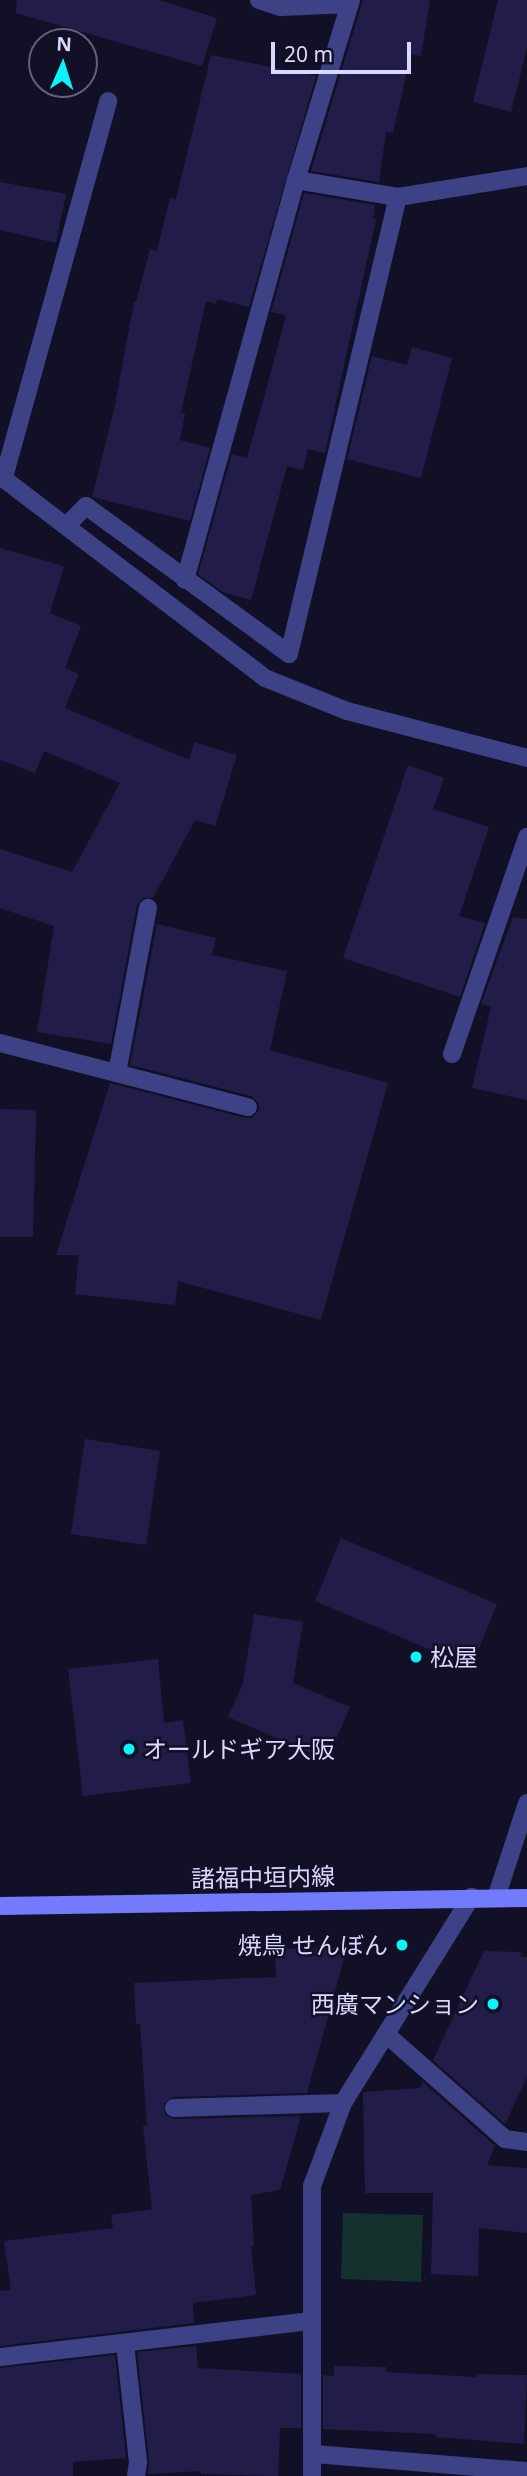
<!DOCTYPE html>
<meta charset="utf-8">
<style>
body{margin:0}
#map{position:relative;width:527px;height:2476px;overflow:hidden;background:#121027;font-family:"Noto Sans","Noto Sans JP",sans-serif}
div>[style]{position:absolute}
.green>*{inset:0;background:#14312d}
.building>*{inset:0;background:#221d48}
.lane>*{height:18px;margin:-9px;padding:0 9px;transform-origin:9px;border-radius:9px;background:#3d4185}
.street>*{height:18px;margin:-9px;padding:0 9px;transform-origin:9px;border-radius:9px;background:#3d4185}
.secondary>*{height:18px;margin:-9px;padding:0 9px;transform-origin:9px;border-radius:9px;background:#727bfb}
.dots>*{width:19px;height:19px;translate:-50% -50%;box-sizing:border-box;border:4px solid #121027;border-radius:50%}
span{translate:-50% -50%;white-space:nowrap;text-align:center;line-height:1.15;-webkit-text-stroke:5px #121027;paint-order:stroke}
.poi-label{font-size:24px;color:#d9d8fe}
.left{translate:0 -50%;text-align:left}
.right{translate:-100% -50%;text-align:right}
.street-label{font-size:24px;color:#d9d8fe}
.north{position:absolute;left:28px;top:28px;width:70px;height:70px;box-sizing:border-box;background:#121027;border:2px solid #62607d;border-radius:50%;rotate:3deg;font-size:19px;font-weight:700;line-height:28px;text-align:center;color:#d9d8fe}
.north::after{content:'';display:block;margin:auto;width:24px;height:32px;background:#0af5f7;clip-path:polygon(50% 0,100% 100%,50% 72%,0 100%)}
.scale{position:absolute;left:271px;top:42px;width:140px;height:32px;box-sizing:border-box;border:4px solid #d9d8fe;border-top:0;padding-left:9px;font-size:21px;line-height:24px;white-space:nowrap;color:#d9d8fe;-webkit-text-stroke:5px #121027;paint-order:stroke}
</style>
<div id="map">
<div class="green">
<div style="clip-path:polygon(343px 2213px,423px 2215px,421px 2282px,341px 2279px)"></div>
</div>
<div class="building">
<div style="clip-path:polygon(17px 0,159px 0,217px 18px,202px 66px,16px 13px)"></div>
<div style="clip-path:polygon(363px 0,430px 0,421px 56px,411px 54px,393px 133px,386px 132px,379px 182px,311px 171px)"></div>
<div style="clip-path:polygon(498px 0,527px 0,527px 48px,511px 112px,473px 102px)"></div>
<div style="clip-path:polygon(211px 55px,316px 76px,249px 307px,217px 299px,216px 304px,206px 301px,181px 413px,185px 413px,180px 440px,210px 448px,190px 521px,92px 497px,115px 405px,134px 302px,136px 302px,150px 249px,157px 251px,170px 198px,176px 199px)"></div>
<div style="clip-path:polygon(0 182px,66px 194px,56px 243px,0 230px)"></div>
<div style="clip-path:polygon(304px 193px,375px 205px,373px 218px,376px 219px,325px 453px,308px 449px,303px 470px,287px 466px,251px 600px,223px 592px,198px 574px,232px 454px,247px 458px,266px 390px,286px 315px,271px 312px)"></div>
<div style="clip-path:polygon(412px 347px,452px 358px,421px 478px,347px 459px,372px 356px,407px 365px)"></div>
<div style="clip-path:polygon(0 548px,64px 566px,50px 613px,81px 626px,65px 668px,79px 674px,65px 708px,189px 760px,194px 742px,237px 755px,215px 826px,195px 820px,153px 898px,144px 898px,137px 905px,111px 1044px,37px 1032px,54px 926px,0 908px,0 849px,72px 872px,120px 783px,44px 751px,35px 773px,0 760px)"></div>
<div style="clip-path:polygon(408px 765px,444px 778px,433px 809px,489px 827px,459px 916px,485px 923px,460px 997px,343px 958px)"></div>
<div style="clip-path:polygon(513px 917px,527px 919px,527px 1100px,472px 1088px,491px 1007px,481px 1004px)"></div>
<div style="clip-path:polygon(157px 924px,216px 938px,212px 955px,287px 971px,270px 1050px,388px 1083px,321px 1320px,178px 1281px,175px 1305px,75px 1294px,79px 1255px,56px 1255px,110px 1083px,245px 1118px,252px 1118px,259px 1110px,259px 1103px,251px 1096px,130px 1065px)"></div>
<div style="clip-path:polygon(0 1109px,36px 1110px,33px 1237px,0 1237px)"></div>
<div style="clip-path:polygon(85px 1439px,160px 1451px,146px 1545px,71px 1534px)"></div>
<div style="clip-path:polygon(341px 1538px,497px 1604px,471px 1667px,315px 1601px)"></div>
<div style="clip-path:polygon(254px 1614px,303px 1622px,293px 1683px,350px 1707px,327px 1760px,228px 1717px,243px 1683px)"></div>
<div style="clip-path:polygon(158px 1659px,164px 1723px,183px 1720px,191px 1783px,83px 1796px,68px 1669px)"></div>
<div style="clip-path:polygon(347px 1948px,307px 2093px,174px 2097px,164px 2103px,165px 2115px,174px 2119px,301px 2116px,280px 2190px,251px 2195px,254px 2247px,251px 2247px,256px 2295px,193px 2303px,194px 2323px,0 2346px,0 2291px,11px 2290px,4px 2241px,113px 2228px,111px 2215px,152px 2209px,143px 2126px,147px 2125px,140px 2024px,136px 2024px,134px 1983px,276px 1977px,275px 1949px)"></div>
<div style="clip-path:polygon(484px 1951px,521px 1952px,521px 1957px,527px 1957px,527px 2077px,505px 2124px,433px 2060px)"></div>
<div style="clip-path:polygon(423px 2082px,495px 2146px,487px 2165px,527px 2168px,527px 2233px,479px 2228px,478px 2276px,431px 2274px,433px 2193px,365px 2193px,363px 2092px,420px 2088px)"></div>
<div style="clip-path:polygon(196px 2346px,198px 2368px,301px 2374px,301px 2428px,280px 2428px,278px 2476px,201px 2474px,201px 2471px,148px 2474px,149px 2461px,137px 2352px)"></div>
<div style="clip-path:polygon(115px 2355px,126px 2458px,73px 2462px,73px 2476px,0 2476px,0 2368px)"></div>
<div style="clip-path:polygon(334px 2366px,386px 2367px,386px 2372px,476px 2377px,476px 2374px,527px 2375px,524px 2444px,436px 2437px,436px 2434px,323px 2429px,323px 2375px,334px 2376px)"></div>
</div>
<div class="lane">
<div style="left:4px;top:477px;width:390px;rotate:-74.5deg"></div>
<div style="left:117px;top:1073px;width:168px;rotate:-79.4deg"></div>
<div style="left:174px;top:2108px;width:169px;rotate:-1.7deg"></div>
</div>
<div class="street">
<div style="left:259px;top:0;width:23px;rotate:18deg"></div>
<div style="left:281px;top:7px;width:69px;rotate:-2.5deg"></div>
<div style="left:296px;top:180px;width:103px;rotate:9.5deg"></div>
<div style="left:398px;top:197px;width:131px;rotate:-9.2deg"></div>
<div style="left:0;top:476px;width:333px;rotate:37.3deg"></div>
<div style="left:265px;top:678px;width:88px;rotate:21.9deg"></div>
<div style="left:347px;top:711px;width:186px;rotate:14.6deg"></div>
<div style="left:67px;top:525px;width:27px;rotate:-45deg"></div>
<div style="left:86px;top:506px;width:251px;rotate:36.1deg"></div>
<div style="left:289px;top:654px;width:470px;rotate:-76.6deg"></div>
<div style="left:185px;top:580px;width:415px;rotate:-74.5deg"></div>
<div style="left:296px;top:180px;width:188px;rotate:-73deg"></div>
<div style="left:0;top:1043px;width:256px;rotate:14.5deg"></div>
<div style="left:452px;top:1054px;width:230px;rotate:-70.9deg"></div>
<div style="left:496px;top:1898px;width:100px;rotate:-71.9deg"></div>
<div style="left:386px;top:2034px;width:159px;rotate:41.4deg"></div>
<div style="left:505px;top:2139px;width:22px;rotate:8deg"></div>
<div style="left:125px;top:2344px;width:119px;rotate:83.7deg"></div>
<div style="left:138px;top:2462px;width:14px;rotate:98deg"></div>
<div style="left:0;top:2357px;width:312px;rotate:-6.6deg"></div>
<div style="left:314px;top:2454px;width:214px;rotate:4.6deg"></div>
<div style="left:312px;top:2476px;width:290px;rotate:-90deg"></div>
<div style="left:312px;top:2186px;width:89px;rotate:-69.5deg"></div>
<div style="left:343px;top:2103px;width:243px;rotate:-58.1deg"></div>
</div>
<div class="secondary">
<div style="left:0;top:1906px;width:527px;rotate:-0.87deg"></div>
</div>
<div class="dots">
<div style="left:416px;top:1657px;background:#0af5f7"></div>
<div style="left:129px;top:1749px;background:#0af5f7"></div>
<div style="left:402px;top:1945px;background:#0af5f7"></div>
<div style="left:493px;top:2004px;background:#0af5f7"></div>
</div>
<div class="poi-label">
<span class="left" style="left:430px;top:1657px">松屋</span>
<span class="left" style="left:143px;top:1749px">オールドギア大阪</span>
<span class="right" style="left:388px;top:1945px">焼鳥 せんぼん</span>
<span class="right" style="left:479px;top:2004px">西廣マンション</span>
</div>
<div class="street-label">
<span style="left:263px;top:1877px;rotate:-1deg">諸福中垣内線</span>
</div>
<div class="north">N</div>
<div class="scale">20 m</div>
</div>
